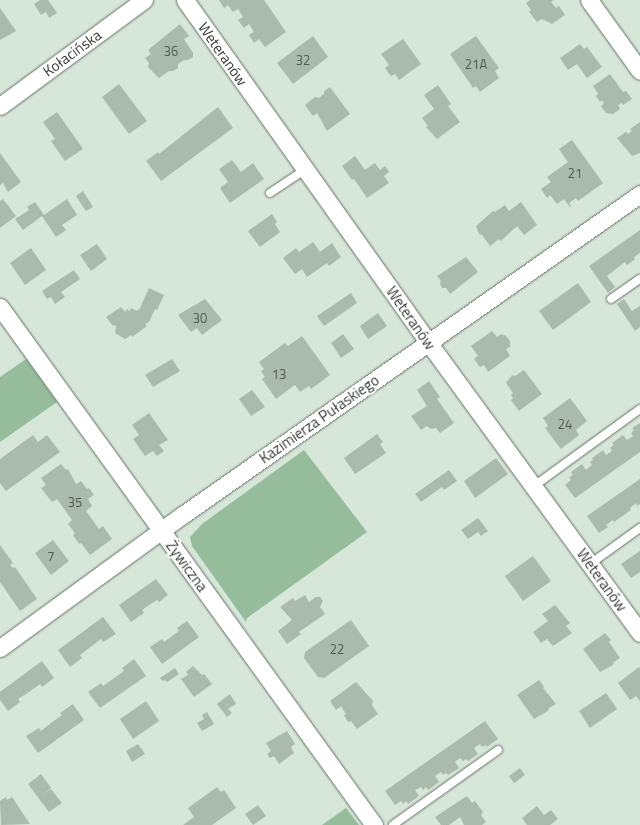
<!DOCTYPE html>
<meta charset="utf-8">
<style>
body{margin:0}
#map{position:relative;width:640px;height:825px;overflow:hidden;background:#d6e6d8;font-family:"Titillium Web",sans-serif}
div>[style]{position:absolute}
.green>*{inset:0;background:#95bd9c}
.building>*{inset:0;background:#aabaac}
.roads{filter:drop-shadow(0 0 1px #627164) drop-shadow(0 0 1px #627164)}
.service>*{height:8px;margin:-4px;padding:0 4px;transform-origin:4px;border-radius:4px;background:#fff}
.minor>*{height:17px;margin:-8.5px;padding:0 8.5px;transform-origin:8.5px;border-radius:8.5px;background:#fff}
span{translate:-50% -50%;white-space:nowrap;text-align:center;line-height:1.15;-webkit-text-stroke:4px #fff;paint-order:stroke}
.number-label{font-size:13px;color:#525a53}
.number-label span{-webkit-text-stroke-width:0}
.street-label{font-size:15px;color:#343a35}
</style>
<div id="map">
<div class="green">
<div style="clip-path:polygon(26px 359px,57px 402px,0 442px,0 377px)"></div>
<div style="clip-path:polygon(304px 450px,367px 532px,247px 618px,246px 622px,192px 546px,190px 537px,202px 524px)"></div>
<div style="clip-path:polygon(346px 808px,359px 825px,322px 825px)"></div>
</div>
<div class="building">
<div style="clip-path:polygon(40px 0,48px 0,57px 13px,49px 18px,46px 12px,41px 15px,34px 4px)"></div>
<div style="clip-path:polygon(219px 0,264px 0,286px 32px,265px 47px,259px 39px,254px 43px,249px 35px,254px 32px,249px 24px,244px 28px,238px 20px,243px 17px,238px 9px,233px 12px,228px 5px,224px 8px)"></div>
<div style="clip-path:polygon(530px 0,554px 0,551px 2px,556px 8px,559px 6px,565px 15px,552px 24px,542px 19px,537px 22px,529px 12px,531px 10px,526px 3px)"></div>
<div style="clip-path:polygon(0 8px,16px 31px,0 40px)"></div>
<div style="clip-path:polygon(180px 24px,189px 36px,184px 39px,193px 53px,193px 57px,188px 60px,184px 60px,178px 64px,178px 68px,173px 71px,169px 71px,159px 78px,148px 67px,149px 63px,145px 58px,151px 54px,148px 50px)"></div>
<div style="clip-path:polygon(313px 36px,328px 57px,293px 84px,277px 63px)"></div>
<div style="clip-path:polygon(476px 36px,499px 68px,495px 71px,499px 78px,480px 92px,476px 86px,473px 88px,450px 54px)"></div>
<div style="clip-path:polygon(403px 39px,421px 64px,399px 80px,395px 74px,391px 76px,385px 68px,389px 65px,381px 54px)"></div>
<div style="clip-path:polygon(580px 44px,584px 49px,587px 47px,602px 67px,587px 78px,577px 64px,568px 70px,560px 58px)"></div>
<div style="clip-path:polygon(610px 74px,623px 92px,626px 91px,632px 99px,623px 105px,622px 103px,618px 105px,620px 109px,613px 114px,606px 113px,601px 106px,604px 103px,602px 100px,600px 102px,596px 96px,598px 94px,593px 86px)"></div>
<div style="clip-path:polygon(119px 84px,147px 121px,129px 134px,102px 97px)"></div>
<div style="clip-path:polygon(438px 85px,451px 104px,448px 106px,460px 122px,437px 139px,426px 127px,428px 126px,422px 118px,434px 109px,424px 95px)"></div>
<div style="clip-path:polygon(330px 87px,350px 114px,327px 131px,317px 113px,313px 116px,305px 105px,315px 97px,319px 98px,324px 94px,324px 91px)"></div>
<div style="clip-path:polygon(218px 107px,233px 128px,161px 181px,146px 161px,158px 152px,159px 154px)"></div>
<div style="clip-path:polygon(57px 112px,83px 149px,65px 161px,51px 141px,55px 139px,43px 122px)"></div>
<div style="clip-path:polygon(640px 122px,640px 153px,632px 156px,617px 138px,626px 132px,628px 134px,632px 131px,630px 129px)"></div>
<div style="clip-path:polygon(572px 140px,603px 183px,578px 201px,576px 198px,569px 203px,571px 206px,570px 207px,564px 199px,557px 204px,550px 195px,547px 198px,541px 189px,551px 182px,547px 177px,568px 162px,559px 149px)"></div>
<div style="clip-path:polygon(0 153px,21px 182px,8px 192px,3px 183px,0 185px)"></div>
<div style="clip-path:polygon(355px 156px,365px 170px,375px 163px,380px 170px,385px 166px,389px 172px,384px 176px,389px 183px,367px 198px,354px 179px,352px 180px,342px 166px)"></div>
<div style="clip-path:polygon(232px 160px,241px 172px,253px 163px,264px 179px,230px 203px,220px 188px,228px 182px,219px 169px)"></div>
<div style="clip-path:polygon(83px 191px,93px 207px,86px 211px,76px 196px)"></div>
<div style="clip-path:polygon(3px 199px,16px 216px,0 228px,0 201px)"></div>
<div style="clip-path:polygon(67px 199px,77px 215px,62px 225px,66px 230px,56px 237px,42px 216px,23px 230px,15px 219px,29px 210px,27px 207px,35px 202px,44px 215px)"></div>
<div style="clip-path:polygon(521px 202px,537px 225px,524px 235px,517px 226px,501px 241px,499px 239px,490px 246px,482px 235px,479px 234px,476px 226px,493px 211px,495px 212px,505px 205px,509px 211px)"></div>
<div style="clip-path:polygon(272px 214px,277px 222px,275px 224px,280px 232px,260px 247px,248px 231px)"></div>
<div style="clip-path:polygon(640px 230px,640px 253px,634px 257px,635px 259px,627px 265px,625px 262px,607px 276px,615px 287px,608px 293px,589px 266px)"></div>
<div style="clip-path:polygon(313px 242px,320px 252px,332px 243px,341px 257px,329px 266px,327px 263px,307px 277px,302px 269px,295px 274px,283px 258px,296px 248px,299px 252px)"></div>
<div style="clip-path:polygon(97px 244px,107px 259px,91px 271px,80px 255px)"></div>
<div style="clip-path:polygon(31px 248px,46px 270px,25px 285px,10px 263px)"></div>
<div style="clip-path:polygon(466px 257px,478px 272px,450px 294px,446px 288px,442px 288px,440px 284px,441px 281px,437px 276px)"></div>
<div style="clip-path:polygon(74px 270px,80px 279px,61px 292px,65px 297px,55px 304px,51px 297px,47px 299px,42px 291px)"></div>
<div style="clip-path:polygon(578px 283px,591px 302px,553px 330px,539px 311px)"></div>
<div style="clip-path:polygon(149px 288px,164px 295px,157px 310px,155px 309px,149px 322px,145px 324px,147px 326px,132px 337px,131px 335px,125px 339px,115px 333px,116px 326px,115px 325px,113px 326px,106px 317px,121px 307px,125px 312px,127px 309px,130px 311px,131px 308px,137px 311px,140px 308px)"></div>
<div style="clip-path:polygon(351px 293px,357px 303px,324px 326px,317px 316px)"></div>
<div style="clip-path:polygon(205px 299px,222px 320px,202px 335px,197px 328px,191px 332px,178px 315px)"></div>
<div style="clip-path:polygon(624px 299px,632px 311px,640px 306px,640px 327px,635px 331px,617px 304px)"></div>
<div style="clip-path:polygon(378px 313px,387px 326px,368px 339px,360px 326px)"></div>
<div style="clip-path:polygon(492px 331px,497px 337px,501px 334px,506px 336px,510px 341px,510px 347px,506px 349px,510px 356px,488px 372px,484px 365px,480px 367px,474px 359px,478px 356px,471px 346px)"></div>
<div style="clip-path:polygon(343px 334px,354px 349px,341px 358px,331px 343px)"></div>
<div style="clip-path:polygon(302px 336px,330px 375px,311px 389px,309px 386px,300px 392px,295px 385px,276px 399px,262px 379px,265px 377px,261px 371px,264px 369px,259px 362px,285px 343px,288px 346px)"></div>
<div style="clip-path:polygon(172px 359px,180px 371px,153px 387px,145px 375px)"></div>
<div style="clip-path:polygon(524px 370px,542px 394px,519px 411px,511px 400px,513px 398px,511px 395px,513px 393px,506px 383px,512px 375px,515px 376px)"></div>
<div style="clip-path:polygon(429px 381px,440px 397px,437px 399px,454px 423px,440px 433px,436px 428px,431px 429px,427px 426px,421px 430px,411px 416px,427px 406px,417px 390px)"></div>
<div style="clip-path:polygon(252px 390px,265px 407px,251px 416px,239px 399px)"></div>
<div style="clip-path:polygon(570px 398px,587px 421px,576px 430px,579px 435px,561px 449px,545px 428px,548px 426px,543px 418px)"></div>
<div style="clip-path:polygon(149px 413px,168px 440px,159px 445px,164px 451px,157px 456px,153px 451px,145px 456px,133px 439px,139px 435px,132px 425px)"></div>
<div style="clip-path:polygon(640px 423px,640px 452px,575px 498px,565px 485px,571px 480px,569px 477px,573px 475px,571px 472px,582px 464px,586px 470px,592px 465px,590px 462px,593px 460px,592px 458px,603px 450px,606px 455px,612px 451px,610px 448px,614px 445px,612px 443px,623px 435px,627px 440px,633px 436px,631px 433px,634px 430px,632px 428px)"></div>
<div style="clip-path:polygon(377px 434px,383px 442px,380px 444px,386px 453px,355px 474px,344px 458px)"></div>
<div style="clip-path:polygon(33px 435px,38px 442px,47px 435px,60px 452px,6px 491px,0 483px,0 459px)"></div>
<div style="clip-path:polygon(496px 458px,508px 474px,475px 498px,464px 481px)"></div>
<div style="clip-path:polygon(61px 464px,66px 470px,68px 469px,76px 484px,81px 481px,87px 489px,89px 488px,94px 495px,88px 499px,92px 506px,86px 511px,99px 529px,103px 526px,112px 539px,90px 555px,81px 543px,79px 544px,73px 535px,75px 533px,68px 524px,72px 520px,57px 499px,52px 502px,41px 488px,46px 485px,41px 478px)"></div>
<div style="clip-path:polygon(449px 470px,457px 481px,444px 490px,442px 487px,421px 502px,415px 494px)"></div>
<div style="clip-path:polygon(640px 479px,640px 504px,637px 506px,636px 503px,630px 508px,631px 510px,614px 522px,613px 520px,606px 525px,608px 527px,599px 533px,587px 516px)"></div>
<div style="clip-path:polygon(478px 518px,488px 531px,481px 536px,478px 532px,468px 539px,461px 530px)"></div>
<div style="clip-path:polygon(53px 540px,69px 561px,51px 575px,35px 553px)"></div>
<div style="clip-path:polygon(0 545px,13px 563px,10px 565px,13px 568px,15px 567px,37px 599px,20px 611px,0 582px)"></div>
<div style="clip-path:polygon(640px 551px,640px 572px,631px 578px,621px 564px)"></div>
<div style="clip-path:polygon(533px 556px,551px 581px,523px 601px,505px 576px)"></div>
<div style="clip-path:polygon(156px 579px,168px 595px,159px 602px,157px 600px,152px 603px,142px 610px,144px 613px,131px 622px,119px 605px)"></div>
<div style="clip-path:polygon(305px 595px,309px 602px,316px 597px,320px 597px,323px 601px,320px 607px,325px 614px,299px 632px,301px 634px,287px 644px,278px 631px,292px 620px,280px 607px,293px 598px,295px 601px)"></div>
<div style="clip-path:polygon(555px 605px,570px 623px,566px 626px,572px 633px,553px 646px,547px 639px,541px 643px,533px 632px,548px 621px,542px 614px)"></div>
<div style="clip-path:polygon(103px 617px,116px 634px,103px 642px,101px 639px,80px 655px,82px 658px,70px 667px,58px 650px)"></div>
<div style="clip-path:polygon(351px 620px,369px 646px,324px 678px,318px 677px,304px 658px,305px 652px)"></div>
<div style="clip-path:polygon(187px 621px,199px 637px,162px 664px,150px 647px,162px 639px,164px 642px,179px 631px,177px 628px)"></div>
<div style="clip-path:polygon(605px 633px,611px 640px,609px 642px,620px 658px,614px 662px,613px 665px,600px 672px,583px 649px)"></div>
<div style="clip-path:polygon(134px 659px,146px 676px,100px 708px,88px 692px,101px 683px,103px 686px,124px 671px,122px 668px)"></div>
<div style="clip-path:polygon(42px 661px,54px 678px,42px 687px,40px 684px,29px 692px,18px 699px,20px 702px,8px 711px,0 700px,0 692px)"></div>
<div style="clip-path:polygon(193px 666px,202px 675px,204px 674px,212px 684px,194px 697px,181px 679px,188px 675px,186px 672px)"></div>
<div style="clip-path:polygon(639px 667px,640px 668px,640px 701px,636px 696px,630px 700px,618px 683px)"></div>
<div style="clip-path:polygon(175px 668px,179px 674px,167px 682px,165px 680px,163px 681px,160px 678px)"></div>
<div style="clip-path:polygon(539px 680px,544px 687px,543px 688px,556px 704px,549px 708px,548px 711px,534px 719px,517px 695px)"></div>
<div style="clip-path:polygon(356px 682px,373px 701px,372px 705px,378px 714px,357px 729px,351px 721px,348px 722px,344px 715px,346px 714px,341px 706px,336px 710px,330px 701px)"></div>
<div style="clip-path:polygon(606px 693px,617px 709px,590px 728px,579px 711px)"></div>
<div style="clip-path:polygon(230px 694px,236px 704px,228px 709px,232px 713px,227px 717px,217px 704px)"></div>
<div style="clip-path:polygon(146px 701px,159px 721px,133px 739px,120px 719px)"></div>
<div style="clip-path:polygon(73px 704px,84px 720px,38px 753px,26px 736px,39px 728px,41px 731px,51px 723px,62px 715px,60px 713px)"></div>
<div style="clip-path:polygon(207px 712px,214px 724px,202px 731px,197px 723px,204px 719px,202px 715px)"></div>
<div style="clip-path:polygon(485px 721px,498px 739px,487px 747px,486px 745px,482px 747px,480px 744px,474px 748px,478px 754px,468px 761px,466px 759px,463px 761px,460px 758px,455px 762px,459px 768px,448px 775px,446px 773px,443px 775px,441px 772px,435px 776px,439px 782px,428px 790px,426px 787px,423px 790px,421px 787px,415px 790px,419px 796px,408px 804px,406px 801px,403px 804px,401px 801px,395px 805px,385px 791px)"></div>
<div style="clip-path:polygon(287px 731px,295px 744px,291px 747px,294px 753px,279px 764px,274px 756px,270px 758px,267px 754px,271px 751px,266px 743px)"></div>
<div style="clip-path:polygon(138px 744px,145px 754px,132px 762px,126px 751px)"></div>
<div style="clip-path:polygon(520px 768px,525px 775px,514px 783px,509px 776px)"></div>
<div style="clip-path:polygon(41px 774px,51px 788px,43px 794px,51px 789px,62px 803px,49px 812px,28px 784px)"></div>
<div style="clip-path:polygon(217px 787px,221px 792px,224px 790px,236px 808px,212px 825px,183px 825px,194px 817px,188px 808px)"></div>
<div style="clip-path:polygon(467px 796px,472px 803px,475px 801px,483px 812px,481px 815px,486px 822px,482px 825px,464px 825px,460px 817px,449px 825px,441px 825px,435px 817px)"></div>
<div style="clip-path:polygon(6px 797px,7px 800px,12px 797px,30px 824px,1px 825px,0 801px)"></div>
<div style="clip-path:polygon(258px 805px,266px 816px,253px 825px,245px 814px)"></div>
<div style="clip-path:polygon(537px 806px,544px 815px,551px 810px,558px 819px,550px 825px,527px 825px,522px 818px)"></div>
</div>
<div class="roads">
<div class="service">
<div style="left:270px;top:193px;width:43px;rotate:-33.7deg"></div>
<div style="left:611px;top:299px;width:35px;rotate:-35deg"></div>
<div style="left:534px;top:486px;width:131px;rotate:-36deg"></div>
<div style="left:590px;top:564px;width:62px;rotate:-35.8deg"></div>
<div style="left:393px;top:825px;width:129px;rotate:-35.5deg"></div>
</div>
<div class="minor">
<div style="left:185px;top:0;width:420px;rotate:54.6deg"></div>
<div style="left:428px;top:342px;width:360px;rotate:53.9deg"></div>
<div style="left:589px;top:0;width:87px;rotate:54.3deg"></div>
<div style="left:0;top:106px;width:179px;rotate:-36.4deg"></div>
<div style="left:0;top:307px;width:639px;rotate:54.17deg"></div>
<div style="left:0;top:648px;width:228px;rotate:-36.1deg"></div>
<div style="left:184px;top:514px;width:557px;rotate:-35.06deg"></div>
</div>
</div>
<div class="number-label">
<span style="left:171px;top:51px">36</span>
<span style="left:303px;top:60px">32</span>
<span style="left:476px;top:64px">21A</span>
<span style="left:575px;top:173px">21</span>
<span style="left:200px;top:318px">30</span>
<span style="left:279px;top:374px">13</span>
<span style="left:565px;top:424px">24</span>
<span style="left:75px;top:502px">35</span>
<span style="left:51px;top:556px">7</span>
<span style="left:337px;top:649px">22</span>
</div>
<div class="street-label">
<span style="left:72px;top:53px;rotate:-36deg">Kołacińska</span>
<span style="left:223px;top:54px;rotate:55deg">Weteranów</span>
<span style="left:411px;top:318px;rotate:55deg">Weteranów</span>
<span style="left:319px;top:419px;rotate:-35deg">Kazimierza Pułaskiego</span>
<span style="left:187px;top:566px;rotate:54deg">Żywiczna</span>
<span style="left:602px;top:580px;rotate:54deg">Weteranów</span>
</div>
</div>
